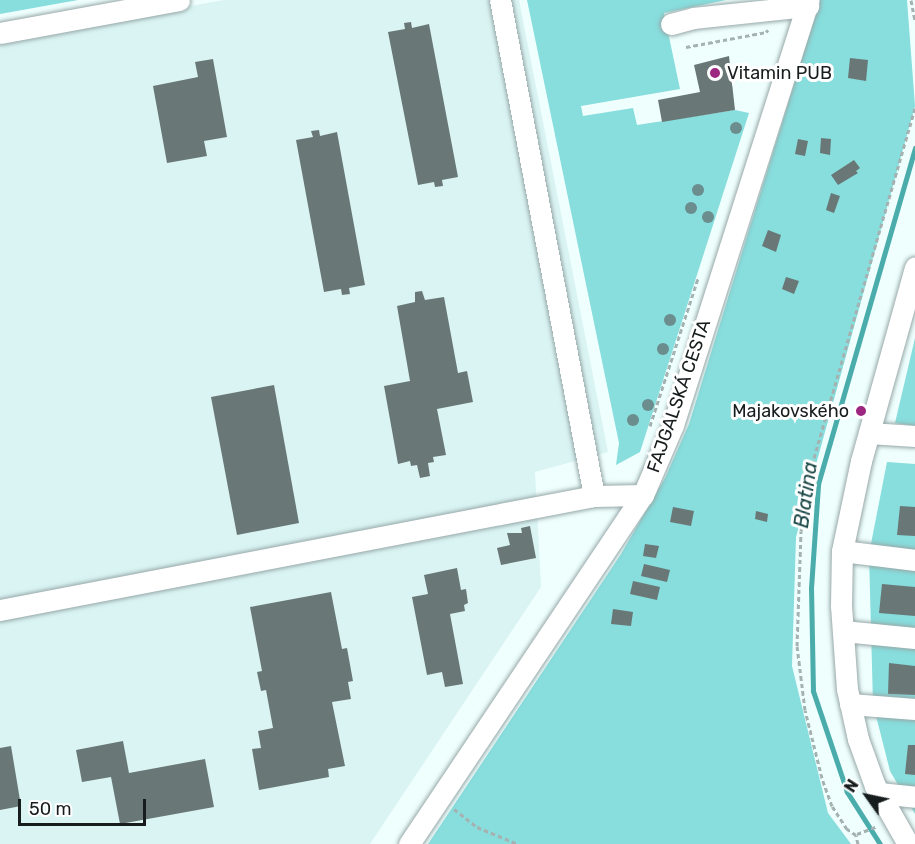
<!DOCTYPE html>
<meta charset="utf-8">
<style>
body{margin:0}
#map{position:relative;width:915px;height:844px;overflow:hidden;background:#eefffe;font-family:Rubik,sans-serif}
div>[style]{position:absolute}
.built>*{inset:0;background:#daf4f4}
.green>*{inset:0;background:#8dd}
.stream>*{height:5px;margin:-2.5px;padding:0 2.5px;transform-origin:2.5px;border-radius:2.5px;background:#4bacac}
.building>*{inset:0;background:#697877}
.path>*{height:3px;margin-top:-1.5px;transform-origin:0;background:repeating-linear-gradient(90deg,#a5b2b2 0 4.5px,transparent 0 7.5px)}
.roads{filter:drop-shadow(0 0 2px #98a8a8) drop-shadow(0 0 2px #98a8a8)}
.minor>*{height:21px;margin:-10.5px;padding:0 10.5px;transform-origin:10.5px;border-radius:10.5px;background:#fff}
.trees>*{width:12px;height:12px;margin:-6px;border-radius:50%;background:#6b8d8d}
.dots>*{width:16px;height:16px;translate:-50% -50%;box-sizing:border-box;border:3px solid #fff;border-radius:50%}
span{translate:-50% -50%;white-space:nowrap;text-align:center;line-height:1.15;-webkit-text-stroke:6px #fff;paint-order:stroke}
.poi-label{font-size:18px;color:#171d1d}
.left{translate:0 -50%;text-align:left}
.right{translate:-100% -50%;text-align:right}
.street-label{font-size:18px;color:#171d1d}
.water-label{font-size:20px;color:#194646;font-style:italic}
.north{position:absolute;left:837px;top:766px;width:60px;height:60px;-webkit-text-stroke:4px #fff;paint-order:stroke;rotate:303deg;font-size:16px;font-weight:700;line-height:24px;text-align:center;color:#171d1d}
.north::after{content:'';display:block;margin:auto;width:21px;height:27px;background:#171d1d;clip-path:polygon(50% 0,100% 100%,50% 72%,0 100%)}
.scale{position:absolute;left:18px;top:799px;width:128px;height:27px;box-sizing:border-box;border:3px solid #171d1d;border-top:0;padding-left:8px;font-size:18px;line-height:21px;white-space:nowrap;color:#171d1d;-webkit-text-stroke:4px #fff;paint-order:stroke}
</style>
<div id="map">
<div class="built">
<div style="clip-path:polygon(224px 0,519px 0,608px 452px,535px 472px,541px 587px,370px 844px,0 844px,0 40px)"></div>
</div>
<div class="green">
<div style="clip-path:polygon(0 0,78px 0,0 14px)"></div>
<div style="clip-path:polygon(527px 0,726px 0,664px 13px,680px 89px,581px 106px,583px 116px,633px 108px,637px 125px,735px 110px,749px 113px,640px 452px,616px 465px,619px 443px)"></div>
<div style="clip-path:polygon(820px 0,907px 0,915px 106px,796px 537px,792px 666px,828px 813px,851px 844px,428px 844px,621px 554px,665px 478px,689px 424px)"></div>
<div style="clip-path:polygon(915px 338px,915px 426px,895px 423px)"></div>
<div style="clip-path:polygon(887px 462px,915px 464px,915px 814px,890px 771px,873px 704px,869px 554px)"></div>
</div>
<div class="stream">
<div style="left:880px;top:844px;width:62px;rotate:-122.4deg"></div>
<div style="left:847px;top:792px;width:107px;rotate:-108.6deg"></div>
<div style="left:813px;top:691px;width:103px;rotate:-91.1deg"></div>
<div style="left:811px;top:588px;width:104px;rotate:-86.1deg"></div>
<div style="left:818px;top:484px;width:350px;rotate:-73.9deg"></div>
</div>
<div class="building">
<div style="clip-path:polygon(411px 22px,412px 28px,429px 24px,458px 177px,442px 180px,443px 186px,435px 187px,434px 182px,418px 185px,388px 32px,405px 29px,404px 23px)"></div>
<div style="clip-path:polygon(729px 56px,735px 110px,662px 122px,658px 100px,700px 92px,694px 65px)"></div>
<div style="clip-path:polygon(850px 58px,868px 60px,866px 81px,848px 78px)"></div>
<div style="clip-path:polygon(213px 59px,227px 137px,204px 141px,207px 156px,167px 163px,153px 86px,198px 77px,195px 62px)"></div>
<div style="clip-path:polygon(319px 130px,320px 136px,337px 132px,365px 285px,349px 288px,350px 294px,342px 295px,341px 289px,324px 292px,296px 140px,313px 137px,311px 131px)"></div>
<div style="clip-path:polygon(821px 138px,831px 139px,830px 155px,820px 153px)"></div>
<div style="clip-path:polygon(798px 139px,808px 141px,805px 156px,795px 154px)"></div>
<div style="clip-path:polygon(854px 160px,860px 168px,856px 171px,858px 173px,838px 185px,831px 175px)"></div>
<div style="clip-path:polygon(831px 193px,840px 196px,834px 213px,826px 210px)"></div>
<div style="clip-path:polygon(768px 230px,781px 235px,776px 252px,762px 246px)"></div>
<div style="clip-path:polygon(786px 277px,799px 281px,794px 294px,782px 289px)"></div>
<div style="clip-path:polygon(422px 291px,425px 300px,444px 297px,458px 373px,467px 371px,473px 402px,437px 409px,446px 455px,433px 457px,434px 462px,428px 463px,430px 476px,420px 478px,417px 465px,411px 466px,410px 461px,398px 464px,384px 386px,410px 381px,397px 306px,415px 302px,415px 292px)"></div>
<div style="clip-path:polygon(274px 385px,299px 523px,237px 535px,211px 397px)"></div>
<div style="clip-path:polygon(900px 506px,915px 507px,915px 536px,897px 535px)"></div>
<div style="clip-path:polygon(673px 507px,694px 511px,691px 526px,670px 522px)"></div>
<div style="clip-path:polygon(756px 511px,768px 514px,767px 522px,755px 519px)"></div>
<div style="clip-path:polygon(530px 526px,536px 558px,501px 565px,497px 548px,510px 545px,507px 533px,522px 533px,521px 528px)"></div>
<div style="clip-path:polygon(645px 544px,659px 546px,656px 558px,643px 556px)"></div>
<div style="clip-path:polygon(644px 564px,670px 570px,667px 582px,641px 576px)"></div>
<div style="clip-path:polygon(457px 568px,461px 590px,466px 589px,468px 603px,464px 605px,465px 611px,450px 614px,463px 684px,445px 687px,442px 672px,427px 675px,412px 597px,428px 594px,424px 575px)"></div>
<div style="clip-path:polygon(633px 581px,660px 587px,657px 600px,630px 594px)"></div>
<div style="clip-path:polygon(882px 584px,915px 587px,915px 616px,879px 613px)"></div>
<div style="clip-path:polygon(331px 592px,342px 649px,347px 648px,353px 681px,348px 682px,351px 699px,332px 702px,345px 766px,328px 769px,329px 777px,259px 790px,252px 749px,261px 748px,258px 731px,273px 728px,266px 690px,261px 691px,257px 672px,262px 671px,250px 607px)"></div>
<div style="clip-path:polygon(613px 609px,633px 612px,631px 626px,611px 624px)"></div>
<div style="clip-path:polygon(889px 663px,915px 666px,915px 695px,888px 694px)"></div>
<div style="clip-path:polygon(123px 741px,129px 773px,205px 759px,214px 807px,120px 824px,111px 777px,82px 782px,76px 750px)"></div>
<div style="clip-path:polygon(908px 745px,915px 745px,915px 775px,905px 774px)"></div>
<div style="clip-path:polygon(11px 746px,21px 806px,0 810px,0 748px)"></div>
</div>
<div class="path">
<div style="left:911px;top:0;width:20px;rotate:79deg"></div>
<div style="left:686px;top:47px;width:81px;rotate:-10.6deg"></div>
<div style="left:766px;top:32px;width:3px;rotate:-45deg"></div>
<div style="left:650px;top:426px;width:156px;rotate:-72deg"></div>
<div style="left:454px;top:809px;width:29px;rotate:38deg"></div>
<div style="left:477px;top:827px;width:44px;rotate:22.5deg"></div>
<div style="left:857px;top:834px;width:22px;rotate:-21deg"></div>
<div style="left:858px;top:844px;width:9px;rotate:-103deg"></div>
<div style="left:856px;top:835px;width:11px;rotate:-146deg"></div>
<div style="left:847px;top:829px;width:27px;rotate:-123deg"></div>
<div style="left:832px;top:806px;width:30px;rotate:-110deg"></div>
<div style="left:822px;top:778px;width:70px;rotate:-104deg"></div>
<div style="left:805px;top:710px;width:64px;rotate:-97.1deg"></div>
<div style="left:797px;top:646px;width:115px;rotate:-88deg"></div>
<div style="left:801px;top:531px;width:74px;rotate:-79.9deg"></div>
<div style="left:814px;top:458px;width:364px;rotate:-73.9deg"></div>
</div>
<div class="roads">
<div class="minor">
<div style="left:500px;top:0;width:505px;rotate:79.27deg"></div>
<div style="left:671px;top:24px;width:23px;rotate:-15deg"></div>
<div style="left:693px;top:18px;width:116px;rotate:-6deg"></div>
<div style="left:0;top:33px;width:182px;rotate:-10.4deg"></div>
<div style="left:869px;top:433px;width:46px;rotate:3.7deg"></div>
<div style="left:842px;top:551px;width:74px;rotate:7deg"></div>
<div style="left:0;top:610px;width:605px;rotate:-10.86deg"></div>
<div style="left:594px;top:496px;width:49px;rotate:-1.2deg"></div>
<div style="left:843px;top:631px;width:72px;rotate:5.6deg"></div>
<div style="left:850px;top:704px;width:65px;rotate:4.4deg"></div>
<div style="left:879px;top:793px;width:36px;rotate:6deg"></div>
<div style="left:409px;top:844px;width:420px;rotate:-56.2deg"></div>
<div style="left:643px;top:495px;width:76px;rotate:-66.8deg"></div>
<div style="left:673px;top:425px;width:446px;rotate:-72.3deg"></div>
<div style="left:908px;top:844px;width:67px;rotate:-119.6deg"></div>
<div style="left:875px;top:786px;width:50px;rotate:-109.9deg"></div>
<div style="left:858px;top:739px;width:51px;rotate:-102.4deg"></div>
<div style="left:847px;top:689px;width:83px;rotate:-94.1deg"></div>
<div style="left:841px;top:606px;width:55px;rotate:-89deg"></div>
<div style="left:842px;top:551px;width:92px;rotate:-78.1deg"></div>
<div style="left:861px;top:461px;width:201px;rotate:-74.4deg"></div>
</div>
</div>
<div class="trees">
<div style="left:736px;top:128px"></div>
<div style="left:698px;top:190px"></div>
<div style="left:691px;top:208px"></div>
<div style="left:708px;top:217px"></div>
<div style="left:670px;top:320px"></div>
<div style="left:663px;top:349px"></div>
<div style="left:648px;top:405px"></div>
<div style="left:633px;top:420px"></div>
</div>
<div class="dots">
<div style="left:715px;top:73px;background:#9c2680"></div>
<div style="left:861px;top:411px;background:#9c2680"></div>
</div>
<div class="poi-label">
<span class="left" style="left:727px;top:73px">Vitamin PUB</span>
<span class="right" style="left:849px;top:411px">Majakovského</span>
</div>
<div class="street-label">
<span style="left:679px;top:396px;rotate:-71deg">FAJGALSKÁ CESTA</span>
</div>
<div class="water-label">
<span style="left:806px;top:495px;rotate:-82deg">Blatina</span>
</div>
<div class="north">N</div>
<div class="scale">50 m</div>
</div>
